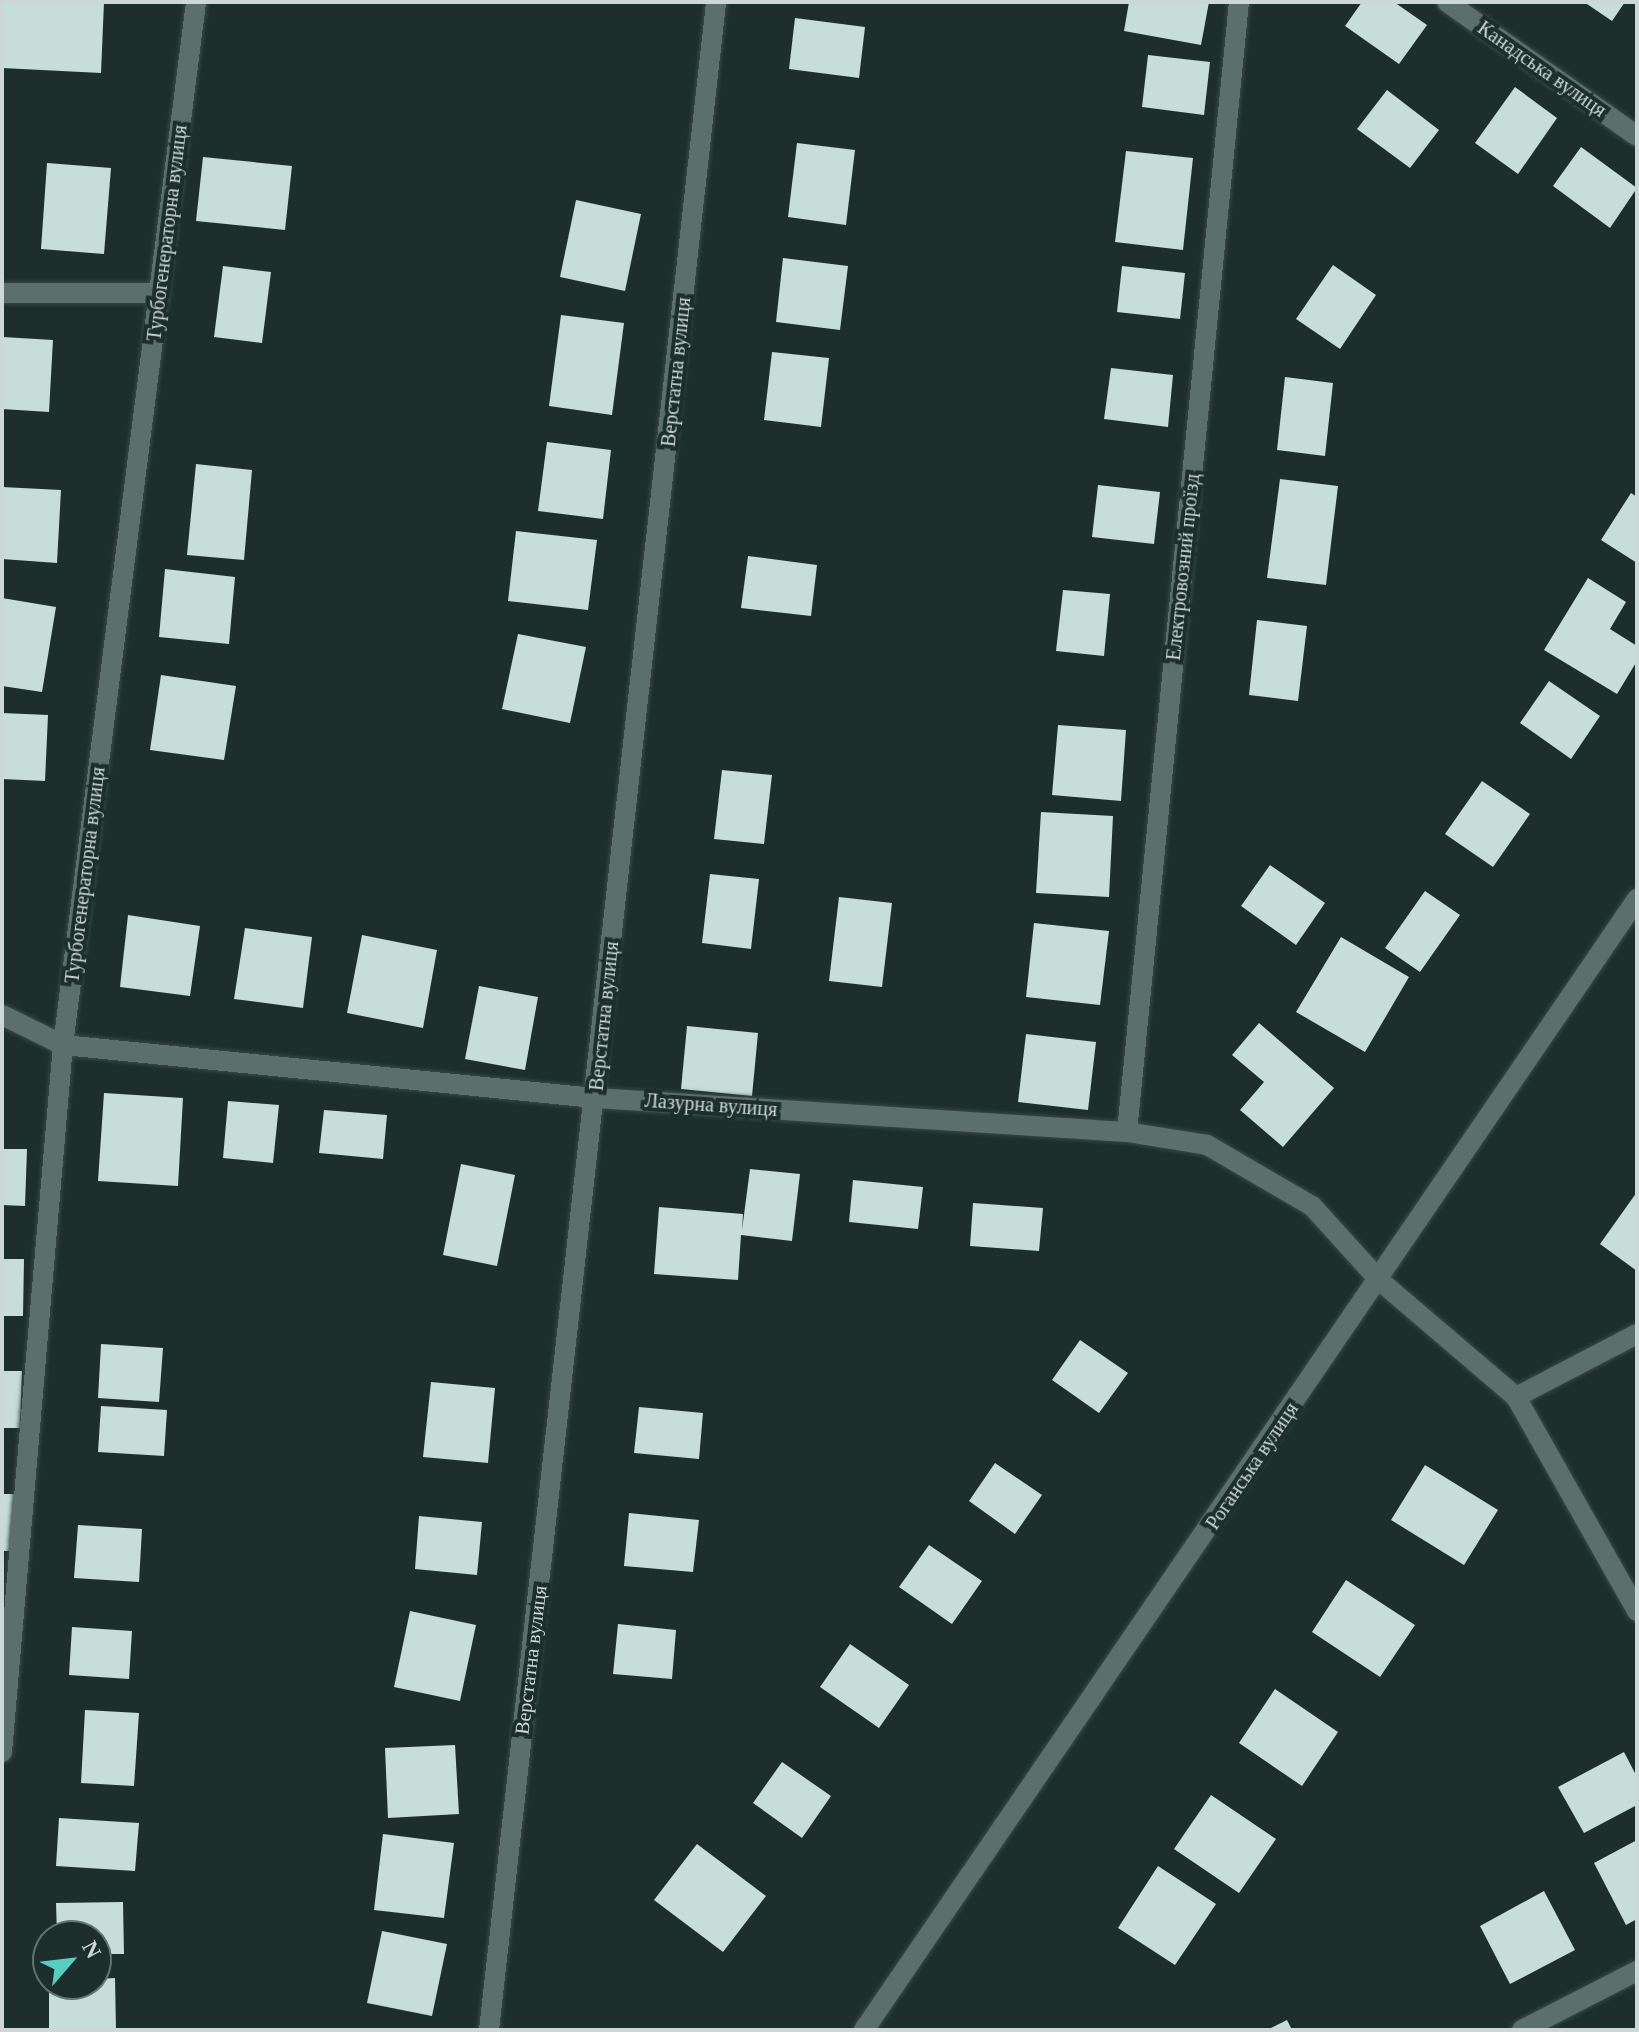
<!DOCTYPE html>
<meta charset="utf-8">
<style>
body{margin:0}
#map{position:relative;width:1639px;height:2032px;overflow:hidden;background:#1c2f2c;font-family:"Times New Roman",serif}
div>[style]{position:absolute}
.building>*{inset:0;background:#c6ddd9}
.roads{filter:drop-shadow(0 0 2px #394947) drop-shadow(0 0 2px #394947)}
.street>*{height:20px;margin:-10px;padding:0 10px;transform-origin:10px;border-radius:10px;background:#5b6f6c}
.secondary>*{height:20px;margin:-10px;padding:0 10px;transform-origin:10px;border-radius:10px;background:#5b6f6c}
span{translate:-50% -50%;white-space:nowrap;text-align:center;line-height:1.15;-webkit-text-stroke:8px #1c2f2c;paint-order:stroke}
.street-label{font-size:20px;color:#cdd8d6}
.frame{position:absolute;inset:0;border:4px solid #cdd8d6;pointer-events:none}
.north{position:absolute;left:32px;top:1920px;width:80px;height:80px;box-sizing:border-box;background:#1c2f2c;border:2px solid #637370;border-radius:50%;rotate:62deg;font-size:22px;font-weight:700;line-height:32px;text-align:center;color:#cdd8d6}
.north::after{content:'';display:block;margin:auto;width:28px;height:36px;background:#58cec0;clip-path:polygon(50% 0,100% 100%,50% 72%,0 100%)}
</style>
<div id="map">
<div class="building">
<div style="clip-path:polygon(4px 2px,104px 2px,101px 73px,2px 68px)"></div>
<div style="clip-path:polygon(1129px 2px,1209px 2px,1201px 45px,1124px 31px)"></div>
<div style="clip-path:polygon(1362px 2px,1394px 2px,1427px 25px,1399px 64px,1345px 26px)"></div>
<div style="clip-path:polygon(1584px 2px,1625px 2px,1612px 21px)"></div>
<div style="clip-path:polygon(795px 18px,865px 27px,859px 78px,789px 69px)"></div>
<div style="clip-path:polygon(1148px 55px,1210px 62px,1204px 115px,1142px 107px)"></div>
<div style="clip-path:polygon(1515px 87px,1557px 118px,1518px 174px,1475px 143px)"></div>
<div style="clip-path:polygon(1387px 90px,1439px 130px,1410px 168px,1357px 129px)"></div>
<div style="clip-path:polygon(797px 143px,855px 150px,846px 225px,788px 217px)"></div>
<div style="clip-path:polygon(1581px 147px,1637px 188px,1610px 228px,1553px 186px)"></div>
<div style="clip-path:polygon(1126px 151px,1193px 158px,1183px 250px,1115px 242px)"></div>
<div style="clip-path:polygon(203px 157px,292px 166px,285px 230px,196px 221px)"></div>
<div style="clip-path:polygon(47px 163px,111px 168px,104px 254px,41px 249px)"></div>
<div style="clip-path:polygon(576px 200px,641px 214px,625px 291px,560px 277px)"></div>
<div style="clip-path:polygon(783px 258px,848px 266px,840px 330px,776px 322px)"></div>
<div style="clip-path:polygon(1333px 265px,1376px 295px,1340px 349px,1296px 319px)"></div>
<div style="clip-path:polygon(223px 266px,271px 272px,262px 343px,214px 337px)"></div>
<div style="clip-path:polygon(1122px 266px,1185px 273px,1180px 319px,1117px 312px)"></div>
<div style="clip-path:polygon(561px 315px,624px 323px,612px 415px,549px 406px)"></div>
<div style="clip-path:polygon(3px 337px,53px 340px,49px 412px,2px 409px)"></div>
<div style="clip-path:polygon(772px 352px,829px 358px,821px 427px,764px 420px)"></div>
<div style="clip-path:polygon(1111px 368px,1173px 375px,1168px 427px,1104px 419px)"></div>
<div style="clip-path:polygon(1285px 377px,1333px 383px,1325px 456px,1277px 450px)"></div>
<div style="clip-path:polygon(547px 442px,611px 450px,603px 519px,538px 511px)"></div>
<div style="clip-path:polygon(196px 464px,252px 470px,244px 560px,187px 555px)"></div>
<div style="clip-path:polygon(1280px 479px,1338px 486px,1326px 585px,1267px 578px)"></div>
<div style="clip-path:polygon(1098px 485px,1160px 492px,1154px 544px,1092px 537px)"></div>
<div style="clip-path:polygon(2px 487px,61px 490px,57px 563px,2px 559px)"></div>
<div style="clip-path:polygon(1631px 493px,1637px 497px,1637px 563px,1601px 540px)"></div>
<div style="clip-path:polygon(516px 531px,597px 540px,588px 610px,508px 601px)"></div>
<div style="clip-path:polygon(748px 556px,817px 565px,811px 616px,741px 608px)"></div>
<div style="clip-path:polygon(165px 569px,235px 577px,229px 644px,159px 637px)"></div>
<div style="clip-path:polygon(1588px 578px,1626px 602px,1610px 629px,1637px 646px,1637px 661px,1617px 694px,1544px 650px)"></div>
<div style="clip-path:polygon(1063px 590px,1110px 594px,1104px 656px,1056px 651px)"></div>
<div style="clip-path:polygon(2px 598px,56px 607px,42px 692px,2px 686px)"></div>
<div style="clip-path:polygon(1257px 620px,1307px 626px,1298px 701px,1249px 695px)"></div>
<div style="clip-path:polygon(518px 634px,586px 647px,570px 723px,502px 709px)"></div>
<div style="clip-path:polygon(161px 675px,236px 686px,224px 760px,150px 750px)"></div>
<div style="clip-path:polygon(1549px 681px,1600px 716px,1571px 759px,1520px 723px)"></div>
<div style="clip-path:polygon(2px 713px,48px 715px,45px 781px,2px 779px)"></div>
<div style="clip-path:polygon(1058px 725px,1126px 730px,1121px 801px,1052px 795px)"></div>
<div style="clip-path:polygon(722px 770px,772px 775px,764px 844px,714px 839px)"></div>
<div style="clip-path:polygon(1482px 781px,1530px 814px,1493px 867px,1445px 834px)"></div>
<div style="clip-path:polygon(1041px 812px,1113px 816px,1109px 897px,1036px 893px)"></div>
<div style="clip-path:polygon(1270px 865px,1325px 903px,1296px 945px,1241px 906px)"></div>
<div style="clip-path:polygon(710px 874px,759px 879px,751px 949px,702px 943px)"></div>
<div style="clip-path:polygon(1425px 891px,1460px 915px,1420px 972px,1385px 948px)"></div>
<div style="clip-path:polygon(839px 897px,892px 903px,882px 987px,829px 981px)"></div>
<div style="clip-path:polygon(128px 915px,200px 926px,190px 996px,120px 987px)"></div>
<div style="clip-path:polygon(1034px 923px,1109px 931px,1100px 1005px,1026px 997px)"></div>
<div style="clip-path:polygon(245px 928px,312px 937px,303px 1008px,234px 999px)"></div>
<div style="clip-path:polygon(362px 935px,437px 950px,423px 1028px,347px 1013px)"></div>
<div style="clip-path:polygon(1341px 937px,1409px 977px,1365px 1052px,1296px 1012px)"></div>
<div style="clip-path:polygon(479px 986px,538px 997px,525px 1070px,465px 1059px)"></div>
<div style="clip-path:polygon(1259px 1023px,1334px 1088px,1283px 1147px,1240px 1110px,1264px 1082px,1232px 1055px)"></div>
<div style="clip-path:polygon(687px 1026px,758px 1033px,752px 1096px,681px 1089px)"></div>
<div style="clip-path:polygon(1026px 1034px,1096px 1042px,1088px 1110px,1018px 1102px)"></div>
<div style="clip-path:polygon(104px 1093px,183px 1098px,178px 1186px,98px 1181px)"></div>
<div style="clip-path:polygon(228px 1101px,279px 1105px,273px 1163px,223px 1158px)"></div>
<div style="clip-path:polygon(324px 1110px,387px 1115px,383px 1159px,319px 1153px)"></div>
<div style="clip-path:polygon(2px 1149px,27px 1149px,25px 1206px,2px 1205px)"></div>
<div style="clip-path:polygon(461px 1164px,515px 1175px,497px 1266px,443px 1255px)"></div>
<div style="clip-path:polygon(750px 1169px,800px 1174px,792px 1241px,741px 1235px,738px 1280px,654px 1274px,659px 1207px,743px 1214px,742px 1230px)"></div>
<div style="clip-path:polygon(853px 1180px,923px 1187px,918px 1229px,849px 1222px)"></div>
<div style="clip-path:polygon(1637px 1192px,1637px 1271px,1600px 1244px)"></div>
<div style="clip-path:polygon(973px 1203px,1043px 1208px,1039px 1251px,970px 1246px)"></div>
<div style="clip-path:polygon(2px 1259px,24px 1259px,23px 1316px,2px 1316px)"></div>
<div style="clip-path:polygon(1080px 1340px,1128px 1373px,1099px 1413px,1052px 1380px)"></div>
<div style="clip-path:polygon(101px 1344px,163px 1348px,159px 1402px,98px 1398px)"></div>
<div style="clip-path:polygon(2px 1371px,22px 1371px,20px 1428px,2px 1428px)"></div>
<div style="clip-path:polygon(431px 1382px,495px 1388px,488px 1463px,423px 1457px)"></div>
<div style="clip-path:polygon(101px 1406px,167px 1410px,164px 1456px,98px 1452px)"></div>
<div style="clip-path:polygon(639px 1407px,703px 1413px,699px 1459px,634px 1453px)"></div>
<div style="clip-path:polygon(995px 1463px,1042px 1495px,1015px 1534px,969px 1501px)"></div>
<div style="clip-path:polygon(1425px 1465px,1498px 1510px,1464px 1565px,1391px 1520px)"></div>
<div style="clip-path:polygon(2px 1494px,19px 1494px,18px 1551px,2px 1551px)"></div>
<div style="clip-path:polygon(629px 1513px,699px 1520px,693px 1572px,624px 1566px)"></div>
<div style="clip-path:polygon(419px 1516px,482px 1522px,477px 1575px,415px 1569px)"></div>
<div style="clip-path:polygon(78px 1525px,142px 1529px,139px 1582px,74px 1578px)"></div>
<div style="clip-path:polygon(929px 1545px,982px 1581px,952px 1624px,899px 1587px)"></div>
<div style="clip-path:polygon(1346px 1580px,1415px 1625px,1380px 1677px,1312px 1632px)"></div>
<div style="clip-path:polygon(410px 1611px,476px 1625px,460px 1701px,394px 1687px)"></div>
<div style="clip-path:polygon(618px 1624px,676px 1630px,672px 1679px,613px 1674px)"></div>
<div style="clip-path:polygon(72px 1627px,132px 1631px,129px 1679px,69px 1675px)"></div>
<div style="clip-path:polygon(850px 1644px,909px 1685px,879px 1728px,820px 1687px)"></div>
<div style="clip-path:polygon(1275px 1689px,1338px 1732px,1302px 1786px,1239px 1743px)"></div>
<div style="clip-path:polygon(85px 1710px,139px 1713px,134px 1786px,81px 1783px)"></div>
<div style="clip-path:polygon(455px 1745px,459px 1814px,388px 1818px,385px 1748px)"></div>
<div style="clip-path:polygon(1624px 1752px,1637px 1777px,1637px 1805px,1584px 1833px,1558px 1787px)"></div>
<div style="clip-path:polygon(782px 1762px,831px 1796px,802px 1838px,753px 1803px)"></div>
<div style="clip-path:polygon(1211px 1795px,1276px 1839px,1239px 1893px,1174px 1849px)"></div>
<div style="clip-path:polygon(59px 1818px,139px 1823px,135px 1871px,56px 1866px)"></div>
<div style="clip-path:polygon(383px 1834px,454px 1843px,444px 1918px,374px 1910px)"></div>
<div style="clip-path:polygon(1637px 1840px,1637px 1919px,1626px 1925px,1594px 1863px)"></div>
<div style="clip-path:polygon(697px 1844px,766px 1896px,723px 1952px,654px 1900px)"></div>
<div style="clip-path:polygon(1158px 1866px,1216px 1904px,1175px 1965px,1118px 1928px)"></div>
<div style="clip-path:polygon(1544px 1891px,1575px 1950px,1510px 1984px,1480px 1926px)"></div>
<div style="clip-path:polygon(123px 1902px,124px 1954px,96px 1954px,96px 1936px,57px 1936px,56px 1903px)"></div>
<div style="clip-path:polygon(382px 1931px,447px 1944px,432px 2016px,367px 2003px)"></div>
<div style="clip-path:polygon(115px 1978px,116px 2030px,49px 2030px,49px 1984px,96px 1984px,96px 1979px)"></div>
<div style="clip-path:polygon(1287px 2020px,1292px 2030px,1267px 2030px)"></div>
</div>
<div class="roads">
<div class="street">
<div style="left:1447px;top:2px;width:232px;rotate:35.2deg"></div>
<div style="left:2px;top:293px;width:158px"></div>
<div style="left:2px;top:1015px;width:68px;rotate:26.2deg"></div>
<div style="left:63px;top:1045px;width:535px;rotate:5.69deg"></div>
<div style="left:595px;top:1098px;width:533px;rotate:3.66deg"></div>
<div style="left:1127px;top:1132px;width:81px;rotate:9.2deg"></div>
<div style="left:1207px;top:1145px;width:121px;rotate:30.2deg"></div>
<div style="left:1312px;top:1206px;width:100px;rotate:47.8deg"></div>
<div style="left:1379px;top:1280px;width:180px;rotate:40.5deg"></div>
<div style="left:1516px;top:1397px;width:246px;rotate:60.5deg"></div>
<div style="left:1127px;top:1132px;width:1136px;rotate:-84.34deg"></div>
<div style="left:1516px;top:1397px;width:136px;rotate:-27.5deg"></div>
<div style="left:2px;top:1752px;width:710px;rotate:-85.07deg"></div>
<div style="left:63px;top:1045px;width:1051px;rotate:-82.73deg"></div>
<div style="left:489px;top:2030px;width:2041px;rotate:-83.61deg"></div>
<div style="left:1522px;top:2030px;width:129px;rotate:-27.2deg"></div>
</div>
<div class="secondary">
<div style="left:864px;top:2030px;width:1370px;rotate:-55.65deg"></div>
</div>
</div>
<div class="street-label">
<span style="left:1542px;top:69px;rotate:35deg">Канадська вулиця</span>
<span style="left:167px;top:233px;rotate:-83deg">Турбогенераторна вулиця</span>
<span style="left:676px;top:372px;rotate:-84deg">Верстатна вулиця</span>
<span style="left:1183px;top:567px;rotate:-84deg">Електровозний проїзд</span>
<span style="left:85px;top:875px;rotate:-83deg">Турбогенераторна вулиця</span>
<span style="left:604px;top:1016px;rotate:-84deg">Верстатна вулиця</span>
<span style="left:711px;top:1105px;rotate:4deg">Лазурна вулиця</span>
<span style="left:1252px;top:1466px;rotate:-56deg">Роганська вулиця</span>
<span style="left:531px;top:1660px;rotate:-83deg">Верстатна вулиця</span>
</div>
<div class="frame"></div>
<div class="north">N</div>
</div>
